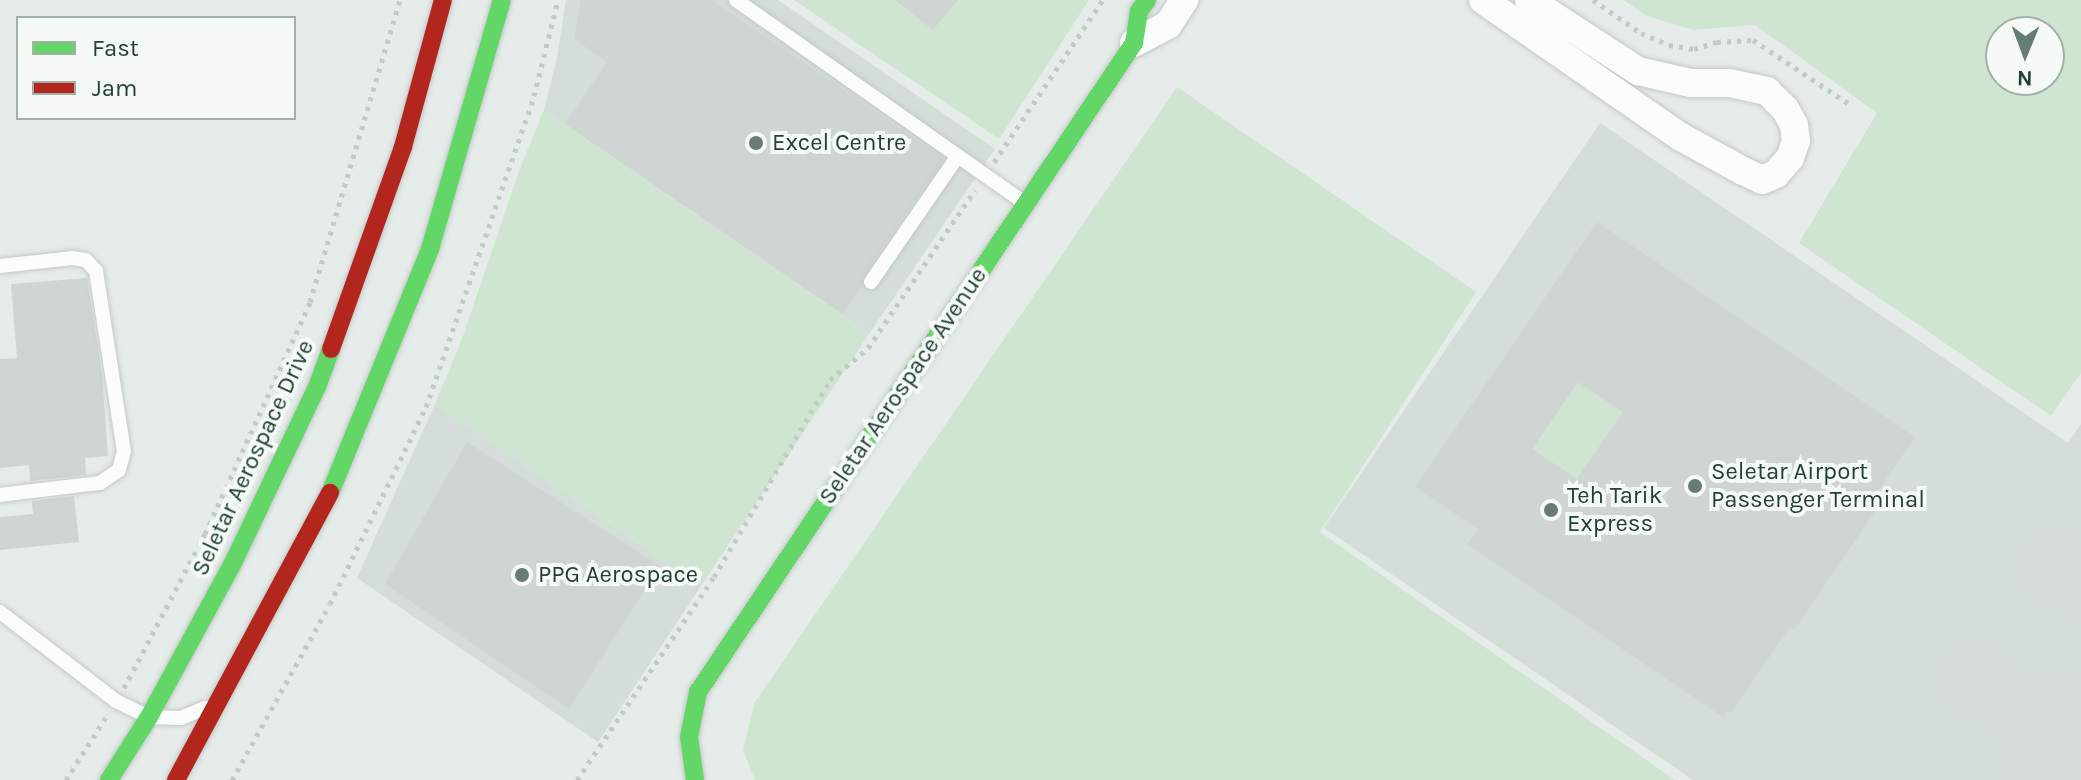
<!DOCTYPE html>
<style>
body{margin:0}
#map{position:relative;width:2081px;height:780px;overflow:hidden;background:#e6ece9;font-family:Karla,sans-serif}
div>[style]{position:absolute}
.built>*{inset:0;background:#d4ddd8}
.green>*{inset:0;background:#cfe5d2}
.taxiway>*{height:68px;margin:-34px;padding:0 34px;transform-origin:34px;border-radius:34px;background:#d6dcda}
.building>*{inset:0;background:#ced5d2}
.path>*{height:5px;margin-top:-2.5px;transform-origin:0;background:repeating-linear-gradient(90deg,#c2ccc6 0 4px,transparent 0 10px)}
.roads{filter:drop-shadow(0 0 2px #c3c9c6) drop-shadow(0 0 2px #c3c9c6)}
.lane>*{height:14px;margin:-7px;padding:0 7px;transform-origin:7px;border-radius:7px;background:#fbfcfc}
.street>*{height:28px;margin:-14px;padding:0 14px;transform-origin:14px;border-radius:14px;background:#fbfcfc}
.fast>*{height:18px;margin:-9px;padding:0 9px;transform-origin:9px;border-radius:9px;background:#63d668}
.jam>*{height:18px;margin:-9px;padding:0 9px;transform-origin:9px;border-radius:9px;background:#b3261e}
.dots>*{width:22px;height:22px;translate:-50% -50%;box-sizing:border-box;border:4px solid #f5faf7;border-radius:50%}
span{translate:-50% -50%;white-space:nowrap;text-align:center;line-height:1.15;-webkit-text-stroke:8px #f5faf7;paint-order:stroke}
.poi-label{font-size:24px;color:#234033}
.left{translate:0 -50%;text-align:left}
.street-label{font-size:24px;color:#234033}
.legend{position:absolute;left:16px;top:16px;width:280px;height:104px;box-sizing:border-box;background:#f5faf7;border:2px solid #a1b0a9;margin:0;padding:10px 14px;list-style:none;font-size:24px;color:#234033}
.legend li{display:flex;align-items:center;gap:16px;height:40px}
.legend b{width:40px;border:2px solid #a1b0a9}
.north{position:absolute;left:1985px;top:16px;width:80px;height:80px;box-sizing:border-box;background:#f5faf7;border:2px solid #a1b0a9;border-radius:50%;rotate:181deg;font-size:22px;font-weight:700;line-height:32px;text-align:center;color:#234033}
.north::after{content:'';display:block;margin:auto;width:28px;height:36px;background:#677c73;clip-path:polygon(50% 0,100% 100%,50% 72%,0 100%)}
</style>
<div id="map">
<div class="built">
<div style="clip-path:polygon(566px 0,778px 0,995px 149px,869px 334px,544px 110px,557px 58px)"></div>
<div style="clip-path:polygon(1600px 123px,2068px 443px,2081px 424px,2081px 780px,1693px 780px,1324px 528px)"></div>
<div style="clip-path:polygon(435px 404px,701px 586px,598px 742px,357px 578px)"></div>
</div>
<div class="green">
<div style="clip-path:polygon(794px 0,1089px 0,999px 139px)"></div>
<div style="clip-path:polygon(evenodd,1623px 0,2081px 0,2081px 373px,2051px 416px,1799px 243px,1877px 113px,1755px 25px,1693px 30px,1647px 16px,1623px 0,2049px 32px,2049px 80px,2001px 80px,2001px 32px,2049px 32px)"></div>
<div style="clip-path:polygon(1177px 87px,1476px 292px,1320px 532px,1675px 780px,755px 780px,743px 750px,755px 702px)"></div>
<div style="clip-path:polygon(544px 110px,869px 334px,701px 586px,435px 404px,462px 339px,519px 171px)"></div>
<div style="clip-path:polygon(1578px 382px,1623px 412px,1577px 479px,1532px 449px)"></div>
</div>
<div class="taxiway">
<div style="left:2052px;top:563px;width:35px;rotate:35deg"></div>
<div style="left:1974px;top:677px;width:50px;rotate:33.7deg"></div>
<div style="left:2016px;top:705px;width:26px;rotate:23deg"></div>
<div style="left:2040px;top:715px;width:25px;rotate:2deg"></div>
<div style="left:2065px;top:716px;width:16px;rotate:-14deg"></div>
<div style="left:2016px;top:705px;width:83px;rotate:64.4deg"></div>
</div>
<div class="building">
<div style="clip-path:polygon(581px 0,712px 0,944px 159px,863px 276px,862px 286px,843px 314px,565px 124px,607px 62px,574px 39px)"></div>
<div style="clip-path:polygon(895px 0,958px 0,933px 30px)"></div>
<div style="clip-path:polygon(evenodd,1597px 222px,1915px 437px,1877px 492px,1885px 497px,1794px 630px,1790px 627px,1731px 713px,1728px 711px,1723px 717px,1467px 544px,1478px 529px,1415px 487px,1597px 222px,1578px 382px,1623px 412px,1577px 479px,1532px 449px,1578px 382px)"></div>
<div style="clip-path:polygon(87px 278px,102px 373px,108px 456px,85px 458px,86px 475px,30px 481px,29px 465px,0 468px,0 359px,17px 358px,11px 284px)"></div>
<div style="clip-path:polygon(467px 442px,660px 566px,569px 709px,385px 584px)"></div>
<div style="clip-path:polygon(74px 496px,79px 542px,0 550px,0 517px,33px 514px,32px 501px)"></div>
</div>
<div class="path">
<div style="left:1593px;top:0;width:58px;rotate:34.5deg"></div>
<div style="left:1641px;top:33px;width:30px;rotate:23deg"></div>
<div style="left:1669px;top:45px;width:25px;rotate:9deg"></div>
<div style="left:1694px;top:49px;width:24px;rotate:-17deg"></div>
<div style="left:1717px;top:42px;width:36px;rotate:-3deg"></div>
<div style="left:1753px;top:40px;width:114px;rotate:33.6deg"></div>
<div style="left:994px;top:162px;width:195px;rotate:-56.1deg"></div>
<div style="left:124px;top:688px;width:174px;rotate:-62.3deg"></div>
<div style="left:205px;top:534px;width:255px;rotate:-65.6deg"></div>
<div style="left:310px;top:302px;width:315px;rotate:-73.4deg"></div>
<div style="left:66px;top:780px;width:75px;rotate:-57.6deg"></div>
<div style="left:232px;top:780px;width:201px;rotate:-60.9deg"></div>
<div style="left:330px;top:604px;width:219px;rotate:-64deg"></div>
<div style="left:426px;top:407px;width:329px;rotate:-70.8deg"></div>
<div style="left:534px;top:96px;width:99px;rotate:-76deg"></div>
<div style="left:577px;top:780px;width:245px;rotate:-56deg"></div>
<div style="left:714px;top:577px;width:229px;rotate:-59.5deg"></div>
<div style="left:830px;top:380px;width:50px;rotate:-40.1deg"></div>
<div style="left:868px;top:348px;width:191px;rotate:-55.9deg"></div>
</div>
<div class="roads">
<div class="lane">
<div style="left:736px;top:0;width:353px;rotate:35.1deg"></div>
<div style="left:0;top:266px;width:72px;rotate:-6.3deg"></div>
<div style="left:72px;top:258px;width:14px;rotate:8deg"></div>
<div style="left:86px;top:260px;width:15px;rotate:48deg"></div>
<div style="left:96px;top:271px;width:182px;rotate:81.2deg"></div>
<div style="left:124px;top:451px;width:20px;rotate:105deg"></div>
<div style="left:119px;top:470px;width:23px;rotate:146deg"></div>
<div style="left:100px;top:483px;width:101px;rotate:173.2deg"></div>
<div style="left:871px;top:282px;width:153px;rotate:-55.4deg"></div>
<div style="left:0;top:612px;width:146px;rotate:37.5deg"></div>
<div style="left:116px;top:701px;width:37px;rotate:26deg"></div>
<div style="left:149px;top:717px;width:32px;rotate:2deg"></div>
<div style="left:181px;top:718px;width:26px;rotate:-23deg"></div>
</div>
<div class="street">
<div style="left:1483px;top:0;width:241px;rotate:34.7deg"></div>
<div style="left:1681px;top:137px;width:71px;rotate:28.7deg"></div>
<div style="left:1743px;top:171px;width:21px;rotate:25deg"></div>
<div style="left:1762px;top:180px;width:15px;rotate:-23deg"></div>
<div style="left:1776px;top:174px;width:21px;rotate:-49deg"></div>
<div style="left:1790px;top:158px;width:18px;rotate:-71deg"></div>
<div style="left:1796px;top:141px;width:16px;rotate:-97deg"></div>
<div style="left:1794px;top:125px;width:18px;rotate:-119deg"></div>
<div style="left:1785px;top:109px;width:25px;rotate:-135deg"></div>
<div style="left:1767px;top:91px;width:39px;rotate:-168deg"></div>
<div style="left:1729px;top:83px;width:38px;rotate:180deg"></div>
<div style="left:1691px;top:83px;width:54px;rotate:-167.2deg"></div>
<div style="left:1638px;top:71px;width:130px;rotate:-146.9deg"></div>
<div style="left:1134px;top:43px;width:38px;rotate:-28deg"></div>
<div style="left:1168px;top:25px;width:30px;rotate:-57deg"></div>
</div>
<div class="fast">
<div style="left:330px;top:493px;width:264px;rotate:-67.7deg"></div>
<div style="left:430px;top:249px;width:259px;rotate:-73.9deg"></div>
<div style="left:109px;top:780px;width:75px;rotate:-57.6deg"></div>
<div style="left:149px;top:717px;width:175px;rotate:-61.4deg"></div>
<div style="left:233px;top:563px;width:195px;rotate:-64.5deg"></div>
<div style="left:317px;top:387px;width:40px;rotate:-69.8deg"></div>
<div style="left:695px;top:780px;width:43px;rotate:-97.9deg"></div>
<div style="left:689px;top:737px;width:46px;rotate:-78.7deg"></div>
<div style="left:698px;top:692px;width:782px;rotate:-56.11deg"></div>
<div style="left:1134px;top:43px;width:32px;rotate:-81deg"></div>
<div style="left:1139px;top:11px;width:14px;rotate:-54deg"></div>
</div>
<div class="jam">
<div style="left:331px;top:349px;width:214px;rotate:-70.4deg"></div>
<div style="left:403px;top:147px;width:152px;rotate:-74.8deg"></div>
<div style="left:176px;top:780px;width:326px;rotate:-61.8deg"></div>
</div>
</div>
<div class="dots">
<div style="left:756px;top:143px;background:#677c73"></div>
<div style="left:1695px;top:486px;background:#677c73"></div>
<div style="left:1551px;top:510px;background:#677c73"></div>
<div style="left:522px;top:575px;background:#677c73"></div>
</div>
<div class="poi-label">
<span class="left" style="left:772px;top:143px">Excel Centre</span>
<span class="left" style="left:1711px;top:486px">Seletar Airport<br>Passenger Terminal</span>
<span class="left" style="left:1567px;top:510px">Teh Tarik<br>Express</span>
<span class="left" style="left:538px;top:575px">PPG Aerospace</span>
</div>
<div class="street-label">
<span style="left:903px;top:386px;rotate:-56deg">Seletar Aerospace Avenue</span>
<span style="left:253px;top:458px;rotate:-65deg">Seletar Aerospace Drive</span>
</div>
<ul class="legend">
<li><b style="height:10px;background:#63d668"></b>Fast</li>
<li><b style="height:10px;background:#b3261e"></b>Jam</li>
</ul>
<div class="north">N</div>
</div>
